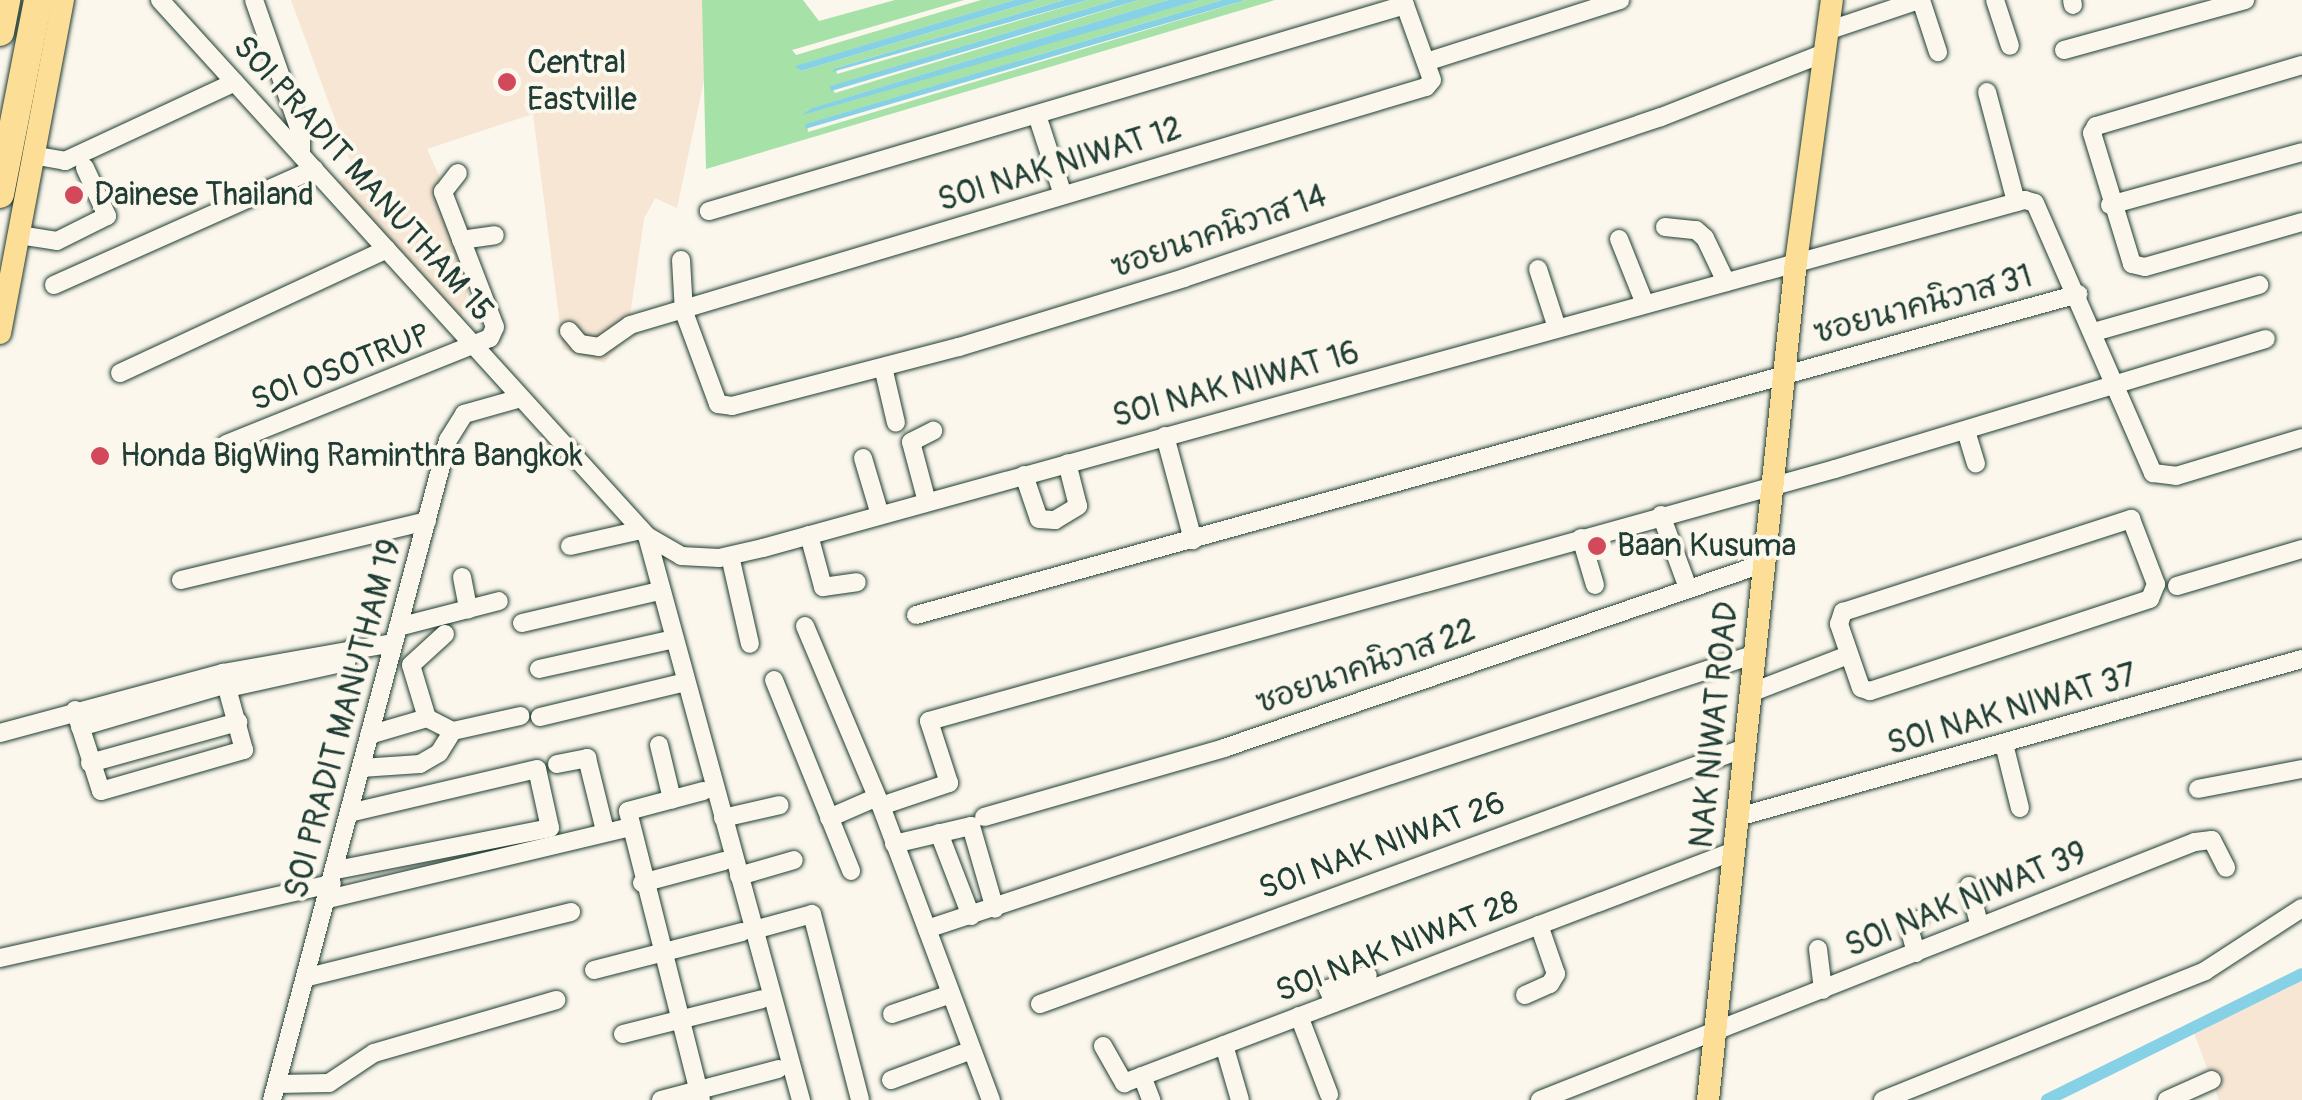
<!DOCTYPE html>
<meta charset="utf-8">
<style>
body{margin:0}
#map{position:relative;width:2302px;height:1100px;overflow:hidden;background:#fbf7ec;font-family:Pangolin,"Playpen Sans Thai",sans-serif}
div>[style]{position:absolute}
.built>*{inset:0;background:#f6e6d3}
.green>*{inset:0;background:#a6e1a7}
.water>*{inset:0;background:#86d1e6}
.canal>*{height:12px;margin:-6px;padding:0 6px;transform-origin:6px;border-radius:6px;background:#86d1e6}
.roads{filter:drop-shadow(0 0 2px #1f3d34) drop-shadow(0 0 2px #1f3d34)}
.minor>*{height:18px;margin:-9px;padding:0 9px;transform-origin:9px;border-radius:9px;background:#fbf7ec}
.major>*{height:22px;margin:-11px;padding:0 11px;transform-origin:11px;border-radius:11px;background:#fdde96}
.highway>*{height:28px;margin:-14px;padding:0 14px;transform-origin:14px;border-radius:14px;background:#fdde96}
.dots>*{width:28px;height:28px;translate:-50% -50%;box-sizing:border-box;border:5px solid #fbf7ec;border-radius:50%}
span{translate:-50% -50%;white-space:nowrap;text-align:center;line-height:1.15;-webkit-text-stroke:8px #fbf7ec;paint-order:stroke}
.poi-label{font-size:32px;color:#1f3d34}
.left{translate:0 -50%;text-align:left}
.street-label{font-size:32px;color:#1f3d34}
</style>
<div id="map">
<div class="built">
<div style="clip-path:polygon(291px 0,702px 0,707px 66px,677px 208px,655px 198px,644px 219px,627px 337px,604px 363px,563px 349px,533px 114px,427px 149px,486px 279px,469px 287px,461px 320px,338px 183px,354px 171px)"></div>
<div style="clip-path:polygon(2295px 978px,2302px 981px,2302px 1100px,2219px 1100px,2193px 1030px)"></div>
</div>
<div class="green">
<div style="clip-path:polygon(702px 0,803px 0,819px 21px,895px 0,964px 0,792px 50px,796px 55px,981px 0,1014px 0,796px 66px,801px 71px,1038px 0,1064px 0,836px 68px,837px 74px,1088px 0,1116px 0,831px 86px,835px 93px,1139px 0,1168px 0,803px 111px,1200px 0,1222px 0,807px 124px,808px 132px,1246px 0,1275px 0,706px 169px)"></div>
</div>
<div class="water">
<div style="clip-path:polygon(1014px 0,1038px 0,801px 71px,795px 66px)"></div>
<div style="clip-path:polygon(1064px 0,1088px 0,832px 72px,836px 68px)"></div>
<div style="clip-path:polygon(1116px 0,1139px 0,831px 91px,830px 86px)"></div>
<div style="clip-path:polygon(1168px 0,1200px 0,802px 115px,812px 108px)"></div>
<div style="clip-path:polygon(1222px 0,1246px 0,805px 129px,806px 124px)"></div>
</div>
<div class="canal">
<div style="left:2047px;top:1100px;width:284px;rotate:-26.3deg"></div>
</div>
<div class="roads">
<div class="minor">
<div style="left:160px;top:0;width:724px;rotate:47.74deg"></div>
<div style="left:647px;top:536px;width:39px;rotate:30deg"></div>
<div style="left:681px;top:556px;width:38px;rotate:3deg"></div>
<div style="left:719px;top:558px;width:45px;rotate:-12.8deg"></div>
<div style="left:763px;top:548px;width:1309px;rotate:-15.42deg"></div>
<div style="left:2025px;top:200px;width:10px;rotate:17deg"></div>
<div style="left:2035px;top:203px;width:295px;rotate:66.4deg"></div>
<div style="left:2153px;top:473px;width:23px;rotate:7deg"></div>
<div style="left:2176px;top:476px;width:132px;rotate:-16.8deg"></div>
<div style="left:254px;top:0;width:142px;rotate:70.7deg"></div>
<div style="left:301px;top:134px;width:21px;rotate:90deg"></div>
<div style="left:1921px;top:0;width:55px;rotate:71.9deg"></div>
<div style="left:1995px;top:0;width:48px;rotate:71.9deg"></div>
<div style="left:2072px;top:0;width:5px;rotate:79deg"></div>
<div style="left:1827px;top:31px;width:97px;rotate:-18.6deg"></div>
<div style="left:2064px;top:50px;width:188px;rotate:-15.4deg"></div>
<div style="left:1426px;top:62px;width:204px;rotate:-17.7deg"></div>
<div style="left:2302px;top:65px;width:215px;rotate:163.5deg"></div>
<div style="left:2096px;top:126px;width:8px;rotate:120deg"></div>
<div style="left:2092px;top:133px;width:137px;rotate:73deg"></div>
<div style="left:2132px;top:264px;width:13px;rotate:13deg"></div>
<div style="left:2145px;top:267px;width:163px;rotate:-16deg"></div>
<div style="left:1987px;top:92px;width:114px;rotate:75.2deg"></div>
<div style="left:1037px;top:115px;width:84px;rotate:72deg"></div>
<div style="left:32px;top:155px;width:34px;rotate:10deg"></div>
<div style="left:65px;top:161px;width:187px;rotate:-24.9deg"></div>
<div style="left:2110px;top:205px;width:199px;rotate:-15.4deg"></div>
<div style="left:1665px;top:227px;width:31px;rotate:6deg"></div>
<div style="left:1696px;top:230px;width:12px;rotate:42deg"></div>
<div style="left:1705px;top:238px;width:49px;rotate:64.5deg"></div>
<div style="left:19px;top:235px;width:38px;rotate:9deg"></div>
<div style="left:57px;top:241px;width:56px;rotate:-26.6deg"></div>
<div style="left:107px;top:216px;width:53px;rotate:-114.6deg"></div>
<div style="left:1619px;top:239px;width:70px;rotate:68.2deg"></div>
<div style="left:461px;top:240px;width:34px;rotate:-8deg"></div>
<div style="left:681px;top:260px;width:52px;rotate:86.7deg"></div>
<div style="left:684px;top:312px;width:98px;rotate:69.7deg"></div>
<div style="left:718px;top:404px;width:14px;rotate:8deg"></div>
<div style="left:732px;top:406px;width:235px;rotate:-14.6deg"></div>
<div style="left:959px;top:347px;width:235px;rotate:-17deg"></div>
<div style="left:1184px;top:278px;width:503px;rotate:-18.65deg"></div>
<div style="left:1661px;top:117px;width:175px;rotate:-21.4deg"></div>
<div style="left:1538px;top:269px;width:62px;rotate:72.1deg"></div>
<div style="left:54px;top:285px;width:285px;rotate:-24deg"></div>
<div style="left:569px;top:331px;width:17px;rotate:50deg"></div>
<div style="left:580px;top:344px;width:19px;rotate:9deg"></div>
<div style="left:599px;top:347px;width:38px;rotate:-35deg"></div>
<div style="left:630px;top:325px;width:831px;rotate:-16.65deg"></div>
<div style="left:1426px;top:87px;width:9px;rotate:-49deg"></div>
<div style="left:1432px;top:80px;width:80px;rotate:-109.8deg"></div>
<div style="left:1405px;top:5px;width:726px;rotate:163.51deg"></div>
<div style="left:2094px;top:332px;width:172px;rotate:-15.9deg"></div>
<div style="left:883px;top:367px;width:57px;rotate:76.9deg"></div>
<div style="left:120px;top:373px;width:294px;rotate:-24.9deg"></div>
<div style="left:1966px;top:431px;width:34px;rotate:73deg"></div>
<div style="left:1165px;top:436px;width:108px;rotate:74.9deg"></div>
<div style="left:226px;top:444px;width:284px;rotate:-21.9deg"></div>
<div style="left:490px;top:338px;width:12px;rotate:-66deg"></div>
<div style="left:495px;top:327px;width:145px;rotate:-111.1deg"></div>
<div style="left:443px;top:192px;width:24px;rotate:-52deg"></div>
<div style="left:863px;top:458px;width:59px;rotate:73.4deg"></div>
<div style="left:1024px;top:475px;width:46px;rotate:71.2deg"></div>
<div style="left:1039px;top:519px;width:16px;rotate:4deg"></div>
<div style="left:1055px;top:520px;width:27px;rotate:-31deg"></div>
<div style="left:1078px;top:506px;width:44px;rotate:-104.3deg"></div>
<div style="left:927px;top:502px;width:62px;rotate:-104.9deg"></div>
<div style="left:911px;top:442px;width:25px;rotate:-27deg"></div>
<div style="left:1661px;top:515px;width:78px;rotate:69.7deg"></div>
<div style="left:2131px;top:519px;width:70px;rotate:69deg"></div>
<div style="left:2156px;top:584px;width:16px;rotate:112deg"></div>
<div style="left:2150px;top:599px;width:295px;rotate:161.8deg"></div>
<div style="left:1870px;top:691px;width:9px;rotate:-162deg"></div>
<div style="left:1861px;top:688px;width:68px;rotate:-109deg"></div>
<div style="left:1839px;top:624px;width:13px;rotate:-72deg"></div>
<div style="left:1843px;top:612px;width:303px;rotate:-17.9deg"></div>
<div style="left:809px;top:535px;width:54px;rotate:74.9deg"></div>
<div style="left:823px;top:587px;width:34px;rotate:-8deg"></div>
<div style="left:647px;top:536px;width:585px;rotate:74.73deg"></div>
<div style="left:1581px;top:538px;width:49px;rotate:73.4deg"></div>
<div style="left:570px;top:546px;width:73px;rotate:-12.7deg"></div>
<div style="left:730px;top:556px;width:90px;rotate:77.2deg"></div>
<div style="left:462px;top:577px;width:33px;rotate:79deg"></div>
<div style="left:181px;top:580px;width:253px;rotate:-13.5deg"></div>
<div style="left:2177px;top:586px;width:130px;rotate:-16.5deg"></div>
<div style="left:916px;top:615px;width:1206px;rotate:-15.44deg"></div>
<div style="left:522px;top:623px;width:142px;rotate:-13.1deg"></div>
<div style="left:805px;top:626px;width:195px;rotate:67.1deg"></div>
<div style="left:881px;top:806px;width:314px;rotate:69.5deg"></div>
<div style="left:398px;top:627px;width:104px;rotate:-14.4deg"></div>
<div style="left:539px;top:669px;width:138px;rotate:-12.5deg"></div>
<div style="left:774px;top:680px;width:206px;rotate:68deg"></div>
<div style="left:228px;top:688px;width:121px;rotate:-12.4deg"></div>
<div style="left:346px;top:662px;width:15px;rotate:-67deg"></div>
<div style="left:1750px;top:693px;width:105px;rotate:-21.2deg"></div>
<div style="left:75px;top:710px;width:85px;rotate:72.2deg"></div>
<div style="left:101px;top:791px;width:149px;rotate:-16deg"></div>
<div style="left:244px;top:750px;width:80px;rotate:-105.3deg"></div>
<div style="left:540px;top:717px;width:150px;rotate:-13.5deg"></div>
<div style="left:427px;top:718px;width:55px;rotate:-106.8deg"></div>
<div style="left:411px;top:665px;width:46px;rotate:-42.4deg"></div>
<div style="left:80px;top:727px;width:153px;rotate:-16.3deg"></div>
<div style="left:0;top:733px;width:231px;rotate:-15.1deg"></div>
<div style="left:223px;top:673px;width:173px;rotate:-10deg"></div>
<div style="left:369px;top:735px;width:60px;rotate:-16.3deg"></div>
<div style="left:427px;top:718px;width:29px;rotate:27deg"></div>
<div style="left:453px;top:731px;width:69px;rotate:-12.6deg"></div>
<div style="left:2004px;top:744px;width:66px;rotate:76deg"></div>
<div style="left:659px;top:745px;width:56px;rotate:76.5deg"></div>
<div style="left:90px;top:763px;width:154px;rotate:-15.5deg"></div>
<div style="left:557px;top:764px;width:31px;rotate:-11deg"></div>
<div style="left:587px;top:758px;width:75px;rotate:76.1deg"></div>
<div style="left:361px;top:768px;width:59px;rotate:-3.9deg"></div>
<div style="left:420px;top:764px;width:22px;rotate:-30deg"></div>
<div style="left:439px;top:753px;width:26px;rotate:-58deg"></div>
<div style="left:2198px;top:789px;width:106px;rotate:-10.9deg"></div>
<div style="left:881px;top:806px;width:72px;rotate:-18.7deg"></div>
<div style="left:949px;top:783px;width:65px;rotate:-107.9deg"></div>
<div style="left:929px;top:721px;width:940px;rotate:-15.54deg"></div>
<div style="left:1835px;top:469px;width:450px;rotate:-16.8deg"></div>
<div style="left:984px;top:817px;width:250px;rotate:-16deg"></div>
<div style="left:1224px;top:748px;width:572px;rotate:-18.88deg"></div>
<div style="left:1738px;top:817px;width:586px;rotate:-15.65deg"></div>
<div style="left:723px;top:818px;width:58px;rotate:-12.8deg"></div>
<div style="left:829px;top:818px;width:52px;rotate:-23.6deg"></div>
<div style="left:939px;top:833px;width:89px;rotate:68.9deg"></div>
<div style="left:894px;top:844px;width:79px;rotate:-13.2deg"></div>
<div style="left:971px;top:826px;width:86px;rotate:73.9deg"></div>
<div style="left:336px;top:870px;width:218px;rotate:-11.1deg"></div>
<div style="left:550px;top:828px;width:60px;rotate:-102.4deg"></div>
<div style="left:537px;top:769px;width:192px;rotate:166.8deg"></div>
<div style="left:739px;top:876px;width:57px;rotate:-16.2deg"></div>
<div style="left:642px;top:883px;width:85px;rotate:-15deg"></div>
<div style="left:1969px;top:886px;width:42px;rotate:75deg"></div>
<div style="left:328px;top:899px;width:310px;rotate:-13.4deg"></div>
<div style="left:927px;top:929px;width:872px;rotate:-18.37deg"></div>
<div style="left:754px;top:930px;width:60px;rotate:-15.4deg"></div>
<div style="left:812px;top:914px;width:192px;rotate:75.5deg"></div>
<div style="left:1818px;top:949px;width:41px;rotate:83deg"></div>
<div style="left:1916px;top:953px;width:24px;rotate:-105deg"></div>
<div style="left:1910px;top:930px;width:13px;rotate:-51deg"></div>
<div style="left:0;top:958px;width:340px;rotate:-12.6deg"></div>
<div style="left:594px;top:970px;width:153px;rotate:-14.4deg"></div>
<div style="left:308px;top:977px;width:271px;rotate:-13.9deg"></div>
<div style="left:1525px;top:995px;width:27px;rotate:-24deg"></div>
<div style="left:1550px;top:984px;width:12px;rotate:-59deg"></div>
<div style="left:1556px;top:974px;width:52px;rotate:-109.1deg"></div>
<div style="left:1334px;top:1003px;width:15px;rotate:-113deg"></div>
<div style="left:1328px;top:989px;width:42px;rotate:-19.3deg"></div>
<div style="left:1040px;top:1004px;width:750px;rotate:-19.96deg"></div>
<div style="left:892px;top:1014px;width:62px;rotate:-18.7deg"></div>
<div style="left:1299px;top:1016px;width:84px;rotate:69deg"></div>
<div style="left:623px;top:1034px;width:143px;rotate:-14.1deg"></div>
<div style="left:1224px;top:1045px;width:57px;rotate:73.8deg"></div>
<div style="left:1103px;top:1046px;width:43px;rotate:60.4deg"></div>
<div style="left:1124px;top:1083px;width:653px;rotate:-20.82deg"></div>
<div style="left:1142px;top:1076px;width:26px;rotate:69deg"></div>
<div style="left:891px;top:1080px;width:86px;rotate:-20.3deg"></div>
<div style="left:278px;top:1084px;width:51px;rotate:-1.1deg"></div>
<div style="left:329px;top:1083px;width:54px;rotate:-33.7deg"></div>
<div style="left:374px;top:1053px;width:190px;rotate:-16.2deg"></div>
<div style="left:272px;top:1100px;width:683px;rotate:-75.07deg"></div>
<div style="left:448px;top:440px;width:31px;rotate:-58deg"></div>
<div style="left:464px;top:414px;width:59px;rotate:-15.7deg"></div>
<div style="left:661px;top:1100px;width:121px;rotate:-14.8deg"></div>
<div style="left:701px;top:1100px;width:298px;rotate:-104.2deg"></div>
<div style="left:628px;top:811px;width:78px;rotate:-14.9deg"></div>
<div style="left:1540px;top:1100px;width:704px;rotate:-21.5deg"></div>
<div style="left:2195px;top:842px;width:17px;rotate:-7deg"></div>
<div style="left:2212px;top:840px;width:31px;rotate:63deg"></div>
<div style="left:1883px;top:1100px;width:347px;rotate:-21.8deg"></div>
<div style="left:2205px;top:971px;width:116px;rotate:-33deg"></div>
<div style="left:2167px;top:1100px;width:49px;rotate:-24deg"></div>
</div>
<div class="major">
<div style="left:0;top:333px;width:339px;rotate:-79.3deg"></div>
<div style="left:1708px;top:1100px;width:843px;rotate:-84.01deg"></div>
<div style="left:1796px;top:262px;width:264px;rotate:-82.2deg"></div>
</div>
<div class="highway">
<div style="left:0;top:32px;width:33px;rotate:-79deg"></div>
<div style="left:0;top:194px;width:198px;rotate:-78.9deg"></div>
</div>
</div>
<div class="dots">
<div style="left:507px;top:82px;background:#d1495b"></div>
<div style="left:74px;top:195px;background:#d1495b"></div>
<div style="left:100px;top:456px;background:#d1495b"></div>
<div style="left:1597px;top:546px;background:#d1495b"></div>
</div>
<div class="poi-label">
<span class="left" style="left:527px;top:82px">Central<br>Eastville</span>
<span class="left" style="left:94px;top:195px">Dainese Thailand</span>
<span class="left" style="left:120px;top:456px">Honda BigWing Raminthra Bangkok</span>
<span class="left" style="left:1617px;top:546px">Baan Kusuma</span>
</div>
<div class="street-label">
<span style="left:1060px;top:165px;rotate:-17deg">SOI NAK NIWAT 12</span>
<span style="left:363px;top:179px;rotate:48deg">SOI PRADIT MANUTHAM 15</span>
<span style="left:1219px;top:232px;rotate:-19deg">ซอยนาคนิวาส 14</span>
<span style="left:1923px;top:305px;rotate:-15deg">ซอยนาคนิวาส 31</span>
<span style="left:341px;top:368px;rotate:-21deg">SOI OSOTRUP</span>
<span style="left:1236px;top:385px;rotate:-15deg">SOI NAK NIWAT 16</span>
<span style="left:1366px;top:667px;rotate:-19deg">ซอยนาคนิวาส 22</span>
<span style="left:2012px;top:710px;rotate:-16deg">SOI NAK NIWAT 37</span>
<span style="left:344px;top:719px;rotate:-75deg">SOI PRADIT MANUTHAM 19</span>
<span style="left:1715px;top:725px;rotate:-84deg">NAK NIWAT ROAD</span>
<span style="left:1382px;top:846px;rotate:-20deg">SOI NAK NIWAT 26</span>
<span style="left:1966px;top:900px;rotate:-22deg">SOI NAK NIWAT 39</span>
<span style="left:1397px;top:947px;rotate:-21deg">SOI NAK NIWAT 28</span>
</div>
</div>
